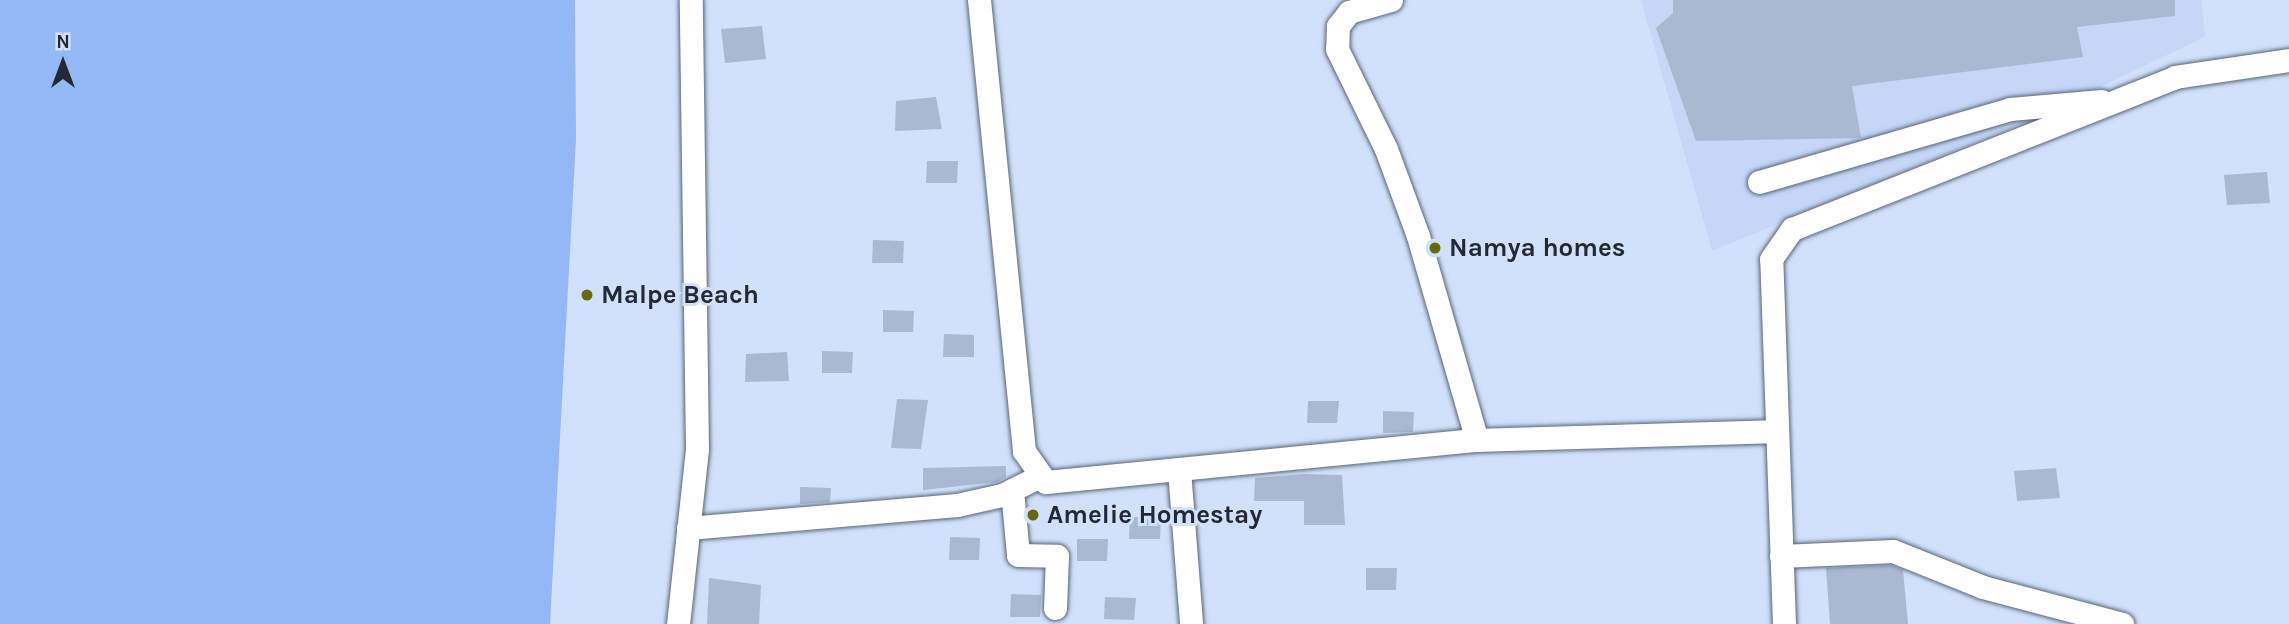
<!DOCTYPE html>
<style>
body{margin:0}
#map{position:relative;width:2289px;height:624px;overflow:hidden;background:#d2e1fb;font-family:Karla,sans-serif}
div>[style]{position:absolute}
.built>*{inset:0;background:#c5d6f7}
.water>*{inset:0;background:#94b7f5}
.building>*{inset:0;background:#aab9d2}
.roads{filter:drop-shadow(0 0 2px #58657b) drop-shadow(0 0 2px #58657b)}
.minor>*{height:23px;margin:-11.5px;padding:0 11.5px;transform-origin:11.5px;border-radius:11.5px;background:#fff}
.dots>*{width:19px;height:19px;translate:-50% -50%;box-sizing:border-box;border:4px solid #d2e1fb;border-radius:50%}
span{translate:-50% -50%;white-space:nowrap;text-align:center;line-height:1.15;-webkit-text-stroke:6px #d2e1fb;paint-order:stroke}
.poi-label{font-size:26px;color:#232832;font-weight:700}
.left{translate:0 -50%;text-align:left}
.north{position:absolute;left:28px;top:28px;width:70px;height:70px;-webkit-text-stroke:5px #d2e1fb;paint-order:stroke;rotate:0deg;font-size:19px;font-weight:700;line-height:28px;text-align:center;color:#232832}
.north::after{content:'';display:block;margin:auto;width:24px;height:32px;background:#232832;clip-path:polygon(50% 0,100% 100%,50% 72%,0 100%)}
</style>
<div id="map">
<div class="built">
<div style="clip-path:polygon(1641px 0,2201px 0,2205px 37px,2046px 113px,1712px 251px)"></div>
</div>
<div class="water">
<div style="clip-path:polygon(0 0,575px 0,576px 139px,550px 624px,0 624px)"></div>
</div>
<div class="building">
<div style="clip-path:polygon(1673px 0,2175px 0,2175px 16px,2077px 27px,2083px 57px,1852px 86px,1861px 138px,1696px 141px,1656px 28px,1673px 13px)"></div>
<div style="clip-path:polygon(762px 26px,766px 59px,725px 63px,721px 29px)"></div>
<div style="clip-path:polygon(936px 97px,942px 129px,895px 131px,896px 101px)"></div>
<div style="clip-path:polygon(927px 161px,958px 161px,957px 183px,926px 183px)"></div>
<div style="clip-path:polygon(2267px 172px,2270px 203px,2227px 205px,2224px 175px)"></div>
<div style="clip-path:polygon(873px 240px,904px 241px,903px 263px,872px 263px)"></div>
<div style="clip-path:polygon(883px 310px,914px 311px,913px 332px,883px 332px)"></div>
<div style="clip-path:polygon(944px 334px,974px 335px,974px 357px,943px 357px)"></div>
<div style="clip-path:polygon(822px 351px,853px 352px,852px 373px,822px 373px)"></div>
<div style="clip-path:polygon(787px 352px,789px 381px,745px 382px,746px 354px)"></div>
<div style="clip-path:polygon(897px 399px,928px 400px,921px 449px,891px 448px)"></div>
<div style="clip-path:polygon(1308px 401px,1339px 401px,1337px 423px,1307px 423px)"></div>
<div style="clip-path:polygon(1383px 411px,1414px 412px,1413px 432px,1383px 433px)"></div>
<div style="clip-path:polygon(1006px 466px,1006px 477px,997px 482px,923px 490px,923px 468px)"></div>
<div style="clip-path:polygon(2056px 468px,2060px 498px,2017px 501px,2014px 471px)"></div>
<div style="clip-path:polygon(1304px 474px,1342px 475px,1345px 525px,1304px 525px,1304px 501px,1254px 501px,1255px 478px)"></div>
<div style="clip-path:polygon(800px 487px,831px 488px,830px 502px,800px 504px)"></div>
<div style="clip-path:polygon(1130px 517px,1161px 517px,1160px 539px,1129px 539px)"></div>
<div style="clip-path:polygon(950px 537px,980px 538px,979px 560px,949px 560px)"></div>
<div style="clip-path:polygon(1077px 539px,1108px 539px,1107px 561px,1077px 561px)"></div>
<div style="clip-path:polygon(1891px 565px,1903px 570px,1908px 624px,1830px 624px,1826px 568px)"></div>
<div style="clip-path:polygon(1366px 568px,1397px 568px,1396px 590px,1366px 590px)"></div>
<div style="clip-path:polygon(709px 578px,761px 585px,759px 624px,707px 624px)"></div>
<div style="clip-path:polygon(1011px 594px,1041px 595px,1040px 617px,1010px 617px)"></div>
<div style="clip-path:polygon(1105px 597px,1136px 598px,1134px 620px,1104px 619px)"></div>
</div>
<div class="roads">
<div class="minor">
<div style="left:979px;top:0;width:453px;rotate:84.3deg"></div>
<div style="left:1024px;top:451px;width:38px;rotate:55deg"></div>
<div style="left:1046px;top:482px;width:433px;rotate:-5.6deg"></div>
<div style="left:1477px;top:440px;width:300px;rotate:-1.7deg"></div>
<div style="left:1391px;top:0;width:44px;rotate:164.1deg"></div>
<div style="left:1349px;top:12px;width:18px;rotate:128deg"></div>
<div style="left:1338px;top:26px;width:23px;rotate:92deg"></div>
<div style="left:1337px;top:49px;width:111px;rotate:63.9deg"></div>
<div style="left:1386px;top:149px;width:93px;rotate:69.8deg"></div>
<div style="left:1418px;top:236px;width:212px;rotate:73.9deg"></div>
<div style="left:1759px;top:182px;width:261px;rotate:-16.2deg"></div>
<div style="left:2010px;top:109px;width:92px;rotate:-5deg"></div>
<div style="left:1179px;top:470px;width:154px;rotate:85.5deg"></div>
<div style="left:1012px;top:490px;width:65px;rotate:84.7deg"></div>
<div style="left:1018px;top:555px;width:39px;rotate:1deg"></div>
<div style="left:1057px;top:556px;width:52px;rotate:92.2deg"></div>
<div style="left:688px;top:528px;width:270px;rotate:-4.9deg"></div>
<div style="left:957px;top:505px;width:46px;rotate:-12.5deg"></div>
<div style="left:1002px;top:495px;width:42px;rotate:-26.6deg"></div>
<div style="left:1781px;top:556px;width:112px;rotate:-2.6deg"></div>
<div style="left:1893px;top:551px;width:97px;rotate:21.8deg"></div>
<div style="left:1983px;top:587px;width:144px;rotate:14.9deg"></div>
<div style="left:678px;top:624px;width:176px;rotate:-83.8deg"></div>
<div style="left:697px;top:449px;width:449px;rotate:-90.8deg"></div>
<div style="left:1784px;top:624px;width:365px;rotate:-92deg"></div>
<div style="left:1771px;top:259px;width:37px;rotate:-55deg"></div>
<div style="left:1792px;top:229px;width:412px;rotate:-21.6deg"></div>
<div style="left:2175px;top:77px;width:115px;rotate:-8.5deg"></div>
</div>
</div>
<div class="dots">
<div style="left:1435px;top:248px;background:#666a09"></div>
<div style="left:587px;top:295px;background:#666a09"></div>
<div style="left:1033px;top:515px;background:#666a09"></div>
</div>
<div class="poi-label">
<span class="left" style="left:1449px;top:248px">Namya homes</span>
<span class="left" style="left:601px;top:295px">Malpe Beach</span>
<span class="left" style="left:1047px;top:515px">Amelie Homestay</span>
</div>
<div class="north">N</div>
</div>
